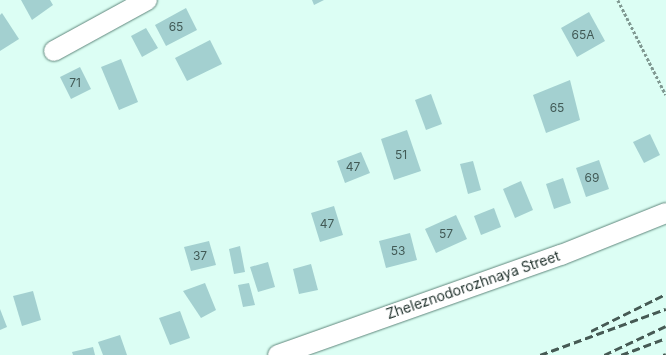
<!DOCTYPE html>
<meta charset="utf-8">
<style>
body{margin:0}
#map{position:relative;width:666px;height:355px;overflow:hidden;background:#dcfef4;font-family:Inter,sans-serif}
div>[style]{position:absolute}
.building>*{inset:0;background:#a3d0d0}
.path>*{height:2.5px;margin-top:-1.25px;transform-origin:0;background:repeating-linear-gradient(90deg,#809992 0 3px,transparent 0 5px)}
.roads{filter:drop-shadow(0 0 1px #5f877c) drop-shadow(0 0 1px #5f877c)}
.minor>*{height:20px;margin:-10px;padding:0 10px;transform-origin:10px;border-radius:10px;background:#fff}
.rail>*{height:3px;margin-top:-1.5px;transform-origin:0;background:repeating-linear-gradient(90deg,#465a54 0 8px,transparent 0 12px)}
span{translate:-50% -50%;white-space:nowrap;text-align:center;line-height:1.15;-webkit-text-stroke:4px #fff;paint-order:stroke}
.number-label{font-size:12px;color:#425a56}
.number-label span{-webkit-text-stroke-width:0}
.street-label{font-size:14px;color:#22332e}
</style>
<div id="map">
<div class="building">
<div style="clip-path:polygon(21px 0,50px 0,53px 5px,32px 20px)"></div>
<div style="clip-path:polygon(312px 0,324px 0,314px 5px)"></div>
<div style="clip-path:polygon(186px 8px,197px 30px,166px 46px,155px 25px)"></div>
<div style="clip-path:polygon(589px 12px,605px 41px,577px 57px,561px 28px)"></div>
<div style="clip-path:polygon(2px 13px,19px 39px,0 51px,0 15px)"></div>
<div style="clip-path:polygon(146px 28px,158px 48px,142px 57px,131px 36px)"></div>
<div style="clip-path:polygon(210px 40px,222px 64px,187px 81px,175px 58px)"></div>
<div style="clip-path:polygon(121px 59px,138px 102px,119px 110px,101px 67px)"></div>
<div style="clip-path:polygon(80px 67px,91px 89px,71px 99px,60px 77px)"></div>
<div style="clip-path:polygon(570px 80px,580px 120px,546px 133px,533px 95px)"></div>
<div style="clip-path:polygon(431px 94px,442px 124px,426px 130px,415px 100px)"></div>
<div style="clip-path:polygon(407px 130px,421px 171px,394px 180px,381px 139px)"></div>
<div style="clip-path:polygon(650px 134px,660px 155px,644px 163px,633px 142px)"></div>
<div style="clip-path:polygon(361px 152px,370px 173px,345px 183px,337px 161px)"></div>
<div style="clip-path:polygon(599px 160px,609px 189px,586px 197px,576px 168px)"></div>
<div style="clip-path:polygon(473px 161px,481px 190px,468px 194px,460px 164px)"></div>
<div style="clip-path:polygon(563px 178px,571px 203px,554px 209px,546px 184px)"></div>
<div style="clip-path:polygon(521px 181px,533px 210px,515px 218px,503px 189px)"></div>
<div style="clip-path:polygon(334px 206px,343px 235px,320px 242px,311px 213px)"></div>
<div style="clip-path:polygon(494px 208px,501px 227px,481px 235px,474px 216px)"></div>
<div style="clip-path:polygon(456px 215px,467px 239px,436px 253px,425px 229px)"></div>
<div style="clip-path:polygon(410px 233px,417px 260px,386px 268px,379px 241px)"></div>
<div style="clip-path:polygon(209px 241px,216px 265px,191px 271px,184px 247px)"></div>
<div style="clip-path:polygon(240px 246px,245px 272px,234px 274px,229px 249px)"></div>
<div style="clip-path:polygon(268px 262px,275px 287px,258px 292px,250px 267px)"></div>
<div style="clip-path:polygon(311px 264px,318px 290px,299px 294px,293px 269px)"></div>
<div style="clip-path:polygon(205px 283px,216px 310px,201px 318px,183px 291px)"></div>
<div style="clip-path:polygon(249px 283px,255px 305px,243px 307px,238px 285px)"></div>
<div style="clip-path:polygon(33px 291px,41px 320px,22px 326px,13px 296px)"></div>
<div style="clip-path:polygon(0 309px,7px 327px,0 330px)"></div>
<div style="clip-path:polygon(180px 311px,190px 338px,170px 345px,159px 318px)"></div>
<div style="clip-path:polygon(120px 335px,127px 355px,103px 355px,98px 342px)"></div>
<div style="clip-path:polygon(93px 347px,95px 355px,73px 355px,72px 352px)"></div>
</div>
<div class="path">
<div style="left:618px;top:0;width:106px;rotate:63.2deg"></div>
</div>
<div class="roads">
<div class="minor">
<div style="left:54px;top:51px;width:106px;rotate:-28.7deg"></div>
<div style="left:278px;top:355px;width:300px;rotate:-19.5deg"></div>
<div style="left:561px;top:255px;width:113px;rotate:-21.8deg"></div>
</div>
</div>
<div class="rail">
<div style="left:591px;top:331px;width:84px;rotate:-26.3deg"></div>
<div style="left:540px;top:355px;width:134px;rotate:-20.1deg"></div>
<div style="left:604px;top:355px;width:68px;rotate:-25.1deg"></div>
<div style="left:621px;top:355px;width:48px;rotate:-20.7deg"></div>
<div style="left:663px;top:355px;width:3px;rotate:-18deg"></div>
</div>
<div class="number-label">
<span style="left:176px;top:27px">65</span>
<span style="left:583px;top:35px">65А</span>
<span style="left:75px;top:83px">71</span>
<span style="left:557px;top:108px">65</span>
<span style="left:401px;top:155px">51</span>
<span style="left:353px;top:167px">47</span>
<span style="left:592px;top:178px">69</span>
<span style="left:327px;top:224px">47</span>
<span style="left:446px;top:234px">57</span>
<span style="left:398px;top:251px">53</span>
<span style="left:200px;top:256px">37</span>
</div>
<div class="street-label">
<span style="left:473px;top:285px;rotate:-19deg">Zheleznodorozhnaya Street</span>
</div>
</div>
